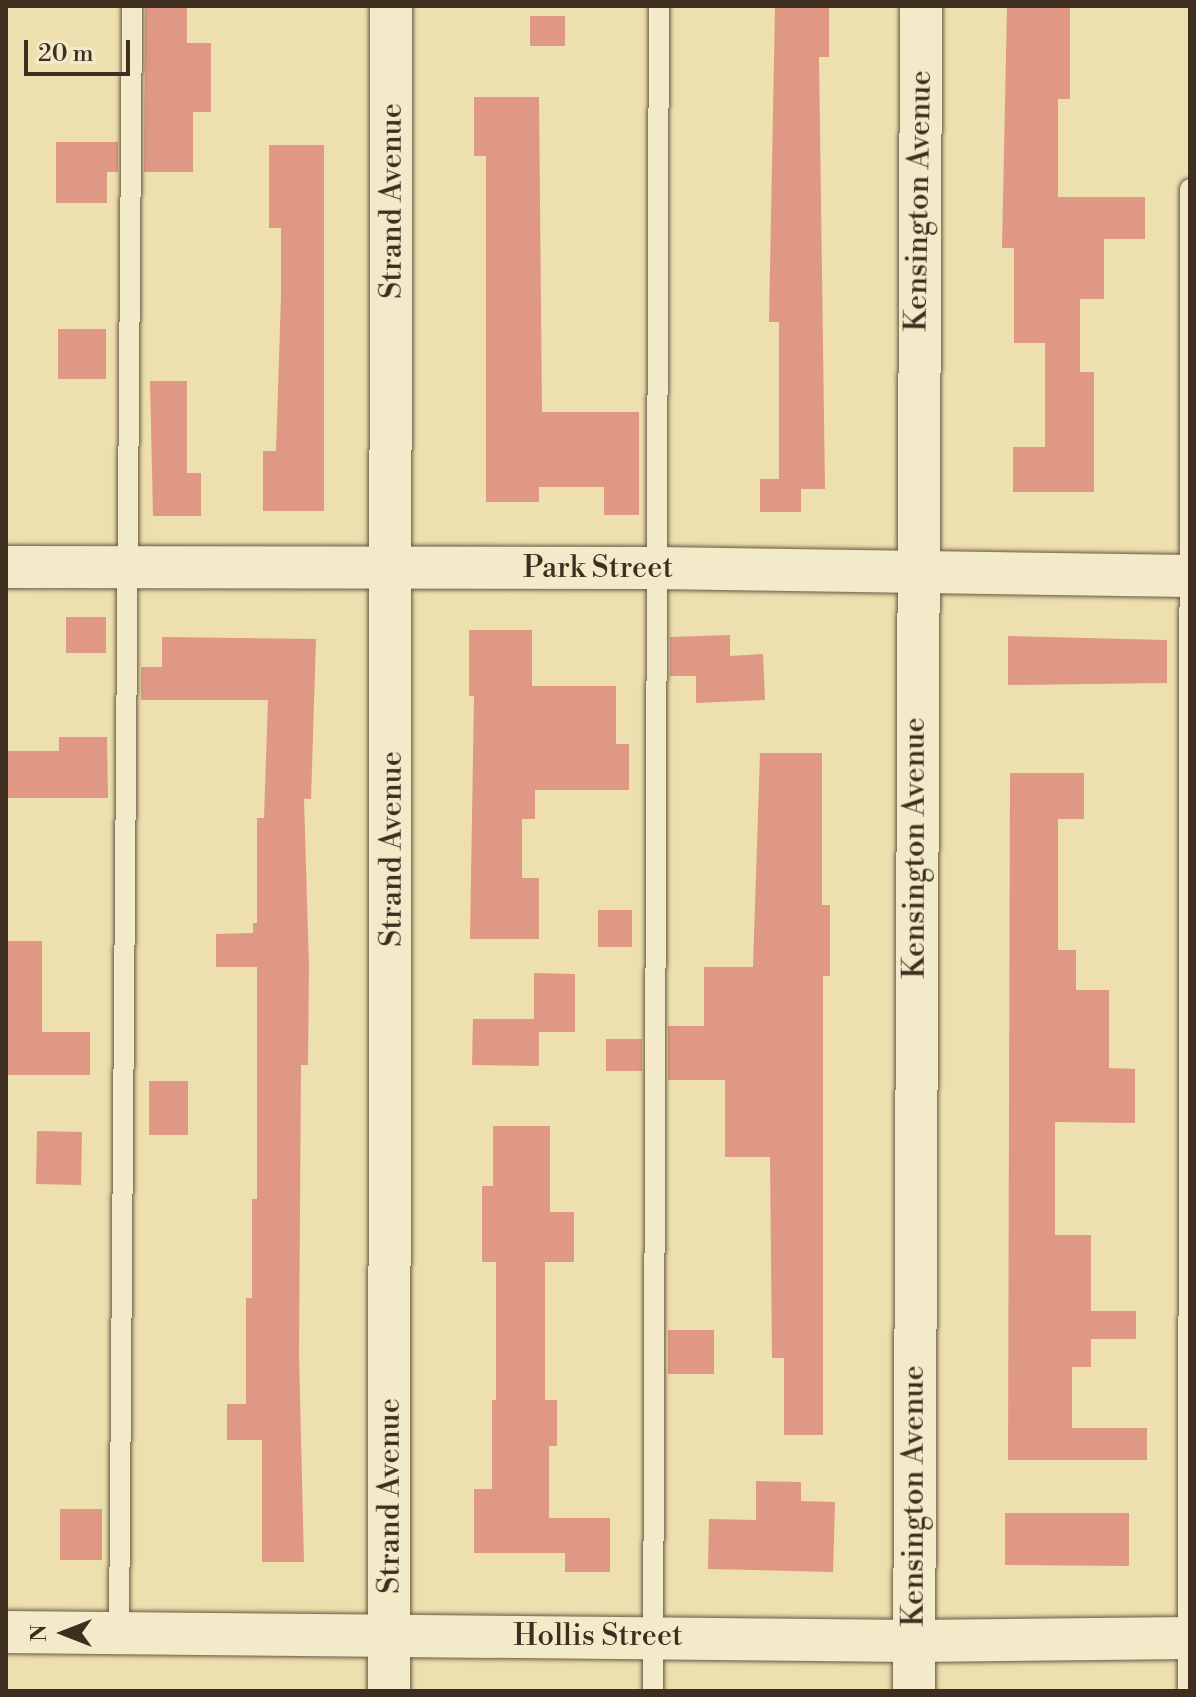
<!DOCTYPE html>
<style>
body{margin:0}
#map{position:relative;width:1196px;height:1697px;overflow:hidden;background:#eddfae;font-family:"Libre Bodoni",serif}
div>[style]{position:absolute}
.building>*{inset:0;background:#df9883}
.roads{filter:drop-shadow(0 0 2px #695a43) drop-shadow(0 0 2px #695a43)}
.lane>*{height:20px;margin:-10px;padding:0 10px;transform-origin:10px;border-radius:10px;background:#f3eaca}
.street>*{height:42px;margin:-21px;padding:0 21px;transform-origin:21px;border-radius:21px;background:#f3eaca}
span{translate:-50% -50%;white-space:nowrap;text-align:center;line-height:1.15;-webkit-text-stroke:6px #f3eaca;paint-order:stroke}
.street-label{font-size:30px;color:#3d2e1f}
.frame{position:absolute;inset:0;border:8px solid #3d2e1f;pointer-events:none}
.north{position:absolute;left:24px;top:1593px;width:80px;height:80px;-webkit-text-stroke:6px #f3eaca;paint-order:stroke;rotate:270deg;font-size:22px;font-weight:700;line-height:32px;text-align:center;color:#3d2e1f}
.north::after{content:'';display:block;margin:auto;width:28px;height:36px;background:#3d2e1f;clip-path:polygon(50% 0,100% 100%,50% 72%,0 100%)}
.scale{position:absolute;left:24px;top:40px;width:106px;height:36px;box-sizing:border-box;border:4px solid #3d2e1f;border-top:0;padding-left:10px;font-size:24px;line-height:28px;white-space:nowrap;color:#3d2e1f;-webkit-text-stroke:6px #f3eaca;paint-order:stroke}
</style>
<div id="map">
<div class="building">
<div style="clip-path:polygon(145px 6px,187px 6px,187px 43px,211px 43px,211px 112px,193px 112px,193px 172px,144px 172px)"></div>
<div style="clip-path:polygon(775px 6px,829px 6px,829px 57px,819px 57px,825px 489px,801px 489px,801px 512px,760px 512px,760px 479px,779px 479px,779px 322px,769px 322px)"></div>
<div style="clip-path:polygon(1007px 6px,1070px 6px,1070px 99px,1058px 99px,1058px 197px,1145px 197px,1145px 239px,1104px 239px,1104px 299px,1080px 299px,1080px 372px,1094px 372px,1094px 492px,1013px 492px,1013px 447px,1045px 447px,1045px 343px,1014px 343px,1014px 248px,1002px 248px)"></div>
<div style="clip-path:polygon(530px 16px,565px 16px,565px 46px,530px 46px)"></div>
<div style="clip-path:polygon(474px 97px,539px 97px,542px 412px,639px 412px,639px 515px,604px 515px,604px 487px,539px 487px,539px 502px,486px 502px,486px 156px,474px 156px)"></div>
<div style="clip-path:polygon(56px 142px,118px 142px,118px 172px,107px 172px,107px 203px,56px 203px)"></div>
<div style="clip-path:polygon(269px 145px,324px 145px,324px 511px,263px 511px,263px 451px,276px 451px,281px 296px,281px 228px,269px 228px)"></div>
<div style="clip-path:polygon(58px 329px,106px 329px,106px 379px,58px 379px)"></div>
<div style="clip-path:polygon(150px 381px,187px 381px,187px 473px,201px 473px,201px 516px,153px 516px)"></div>
<div style="clip-path:polygon(66px 617px,106px 617px,106px 653px,66px 653px)"></div>
<div style="clip-path:polygon(469px 630px,532px 630px,532px 686px,616px 686px,616px 744px,629px 744px,629px 790px,535px 790px,535px 819px,522px 819px,522px 878px,539px 878px,539px 939px,470px 939px,474px 696px,469px 696px)"></div>
<div style="clip-path:polygon(730px 635px,730px 656px,763px 654px,765px 700px,696px 703px,696px 676px,670px 676px,670px 637px)"></div>
<div style="clip-path:polygon(1008px 636px,1167px 640px,1167px 683px,1008px 685px)"></div>
<div style="clip-path:polygon(162px 637px,316px 639px,311px 799px,304px 799px,309px 967px,308px 1065px,301px 1065px,299px 1354px,304px 1562px,262px 1562px,262px 1440px,227px 1440px,227px 1404px,246px 1404px,246px 1298px,252px 1298px,252px 1199px,257px 1199px,257px 967px,216px 967px,216px 934px,253px 933px,253px 923px,257px 923px,257px 818px,264px 818px,268px 700px,141px 700px,141px 667px,162px 667px)"></div>
<div style="clip-path:polygon(59px 737px,107px 737px,108px 798px,6px 798px,6px 751px,59px 751px)"></div>
<div style="clip-path:polygon(760px 753px,822px 753px,822px 905px,830px 905px,830px 976px,823px 976px,823px 1435px,784px 1435px,784px 1358px,772px 1358px,770px 1157px,725px 1157px,725px 1080px,668px 1080px,668px 1026px,704px 1026px,704px 967px,753px 967px)"></div>
<div style="clip-path:polygon(1010px 773px,1084px 773px,1084px 819px,1058px 819px,1058px 950px,1076px 950px,1076px 990px,1109px 990px,1109px 1068px,1135px 1069px,1135px 1123px,1055px 1122px,1055px 1235px,1091px 1235px,1091px 1311px,1136px 1311px,1136px 1339px,1091px 1339px,1091px 1367px,1072px 1367px,1072px 1428px,1147px 1428px,1147px 1460px,1008px 1460px)"></div>
<div style="clip-path:polygon(598px 910px,632px 910px,632px 947px,598px 947px)"></div>
<div style="clip-path:polygon(6px 941px,42px 941px,42px 1032px,90px 1032px,90px 1075px,6px 1075px)"></div>
<div style="clip-path:polygon(534px 973px,575px 974px,575px 1032px,539px 1032px,539px 1066px,472px 1065px,473px 1019px,534px 1019px)"></div>
<div style="clip-path:polygon(606px 1039px,642px 1039px,642px 1071px,606px 1071px)"></div>
<div style="clip-path:polygon(149px 1081px,188px 1081px,188px 1135px,149px 1135px)"></div>
<div style="clip-path:polygon(493px 1126px,550px 1126px,550px 1212px,574px 1212px,574px 1262px,545px 1262px,545px 1400px,557px 1400px,557px 1446px,549px 1446px,549px 1518px,610px 1518px,610px 1572px,565px 1572px,565px 1553px,474px 1553px,474px 1489px,492px 1489px,492px 1400px,496px 1400px,496px 1262px,482px 1262px,482px 1186px,493px 1186px)"></div>
<div style="clip-path:polygon(37px 1131px,82px 1132px,81px 1185px,36px 1184px)"></div>
<div style="clip-path:polygon(668px 1330px,714px 1330px,714px 1374px,668px 1374px)"></div>
<div style="clip-path:polygon(756px 1481px,801px 1482px,801px 1501px,835px 1502px,833px 1572px,708px 1569px,709px 1519px,756px 1520px)"></div>
<div style="clip-path:polygon(60px 1509px,102px 1509px,102px 1560px,60px 1560px)"></div>
<div style="clip-path:polygon(1005px 1513px,1129px 1513px,1129px 1566px,1005px 1565px)"></div>
</div>
<div class="roads">
<div class="lane">
<div style="left:119px;top:1632px;width:1626px;rotate:-89.54deg"></div>
<div style="left:653px;top:1691px;width:1685px;rotate:-89.8deg"></div>
<div style="left:1188px;top:1691px;width:1502px;rotate:-89.92deg"></div>
</div>
<div class="street">
<div style="left:6px;top:567px;width:651px;rotate:0.09deg"></div>
<div style="left:657px;top:568px;width:533px;rotate:0.86deg"></div>
<div style="left:6px;top:1632px;width:908px;rotate:0.57deg"></div>
<div style="left:914px;top:1641px;width:276px;rotate:-0.6deg"></div>
<div style="left:389px;top:1691px;width:1685px;rotate:-89.93deg"></div>
<div style="left:914px;top:1691px;width:1685px;rotate:-89.76deg"></div>
</div>
</div>
<div class="street-label">
<span style="left:392px;top:201px;rotate:-90deg">Strand Avenue</span>
<span style="left:919px;top:201px;rotate:-89deg">Kensington Avenue</span>
<span style="left:598px;top:568px">Park Street</span>
<span style="left:915px;top:848px;rotate:-90deg">Kensington Avenue</span>
<span style="left:392px;top:849px;rotate:-90deg">Strand Avenue</span>
<span style="left:390px;top:1496px;rotate:-90deg">Strand Avenue</span>
<span style="left:914px;top:1496px;rotate:-90deg">Kensington Avenue</span>
<span style="left:598px;top:1636px">Hollis Street</span>
</div>
<div class="frame"></div>
<div class="north">N</div>
<div class="scale">20 m</div>
</div>
